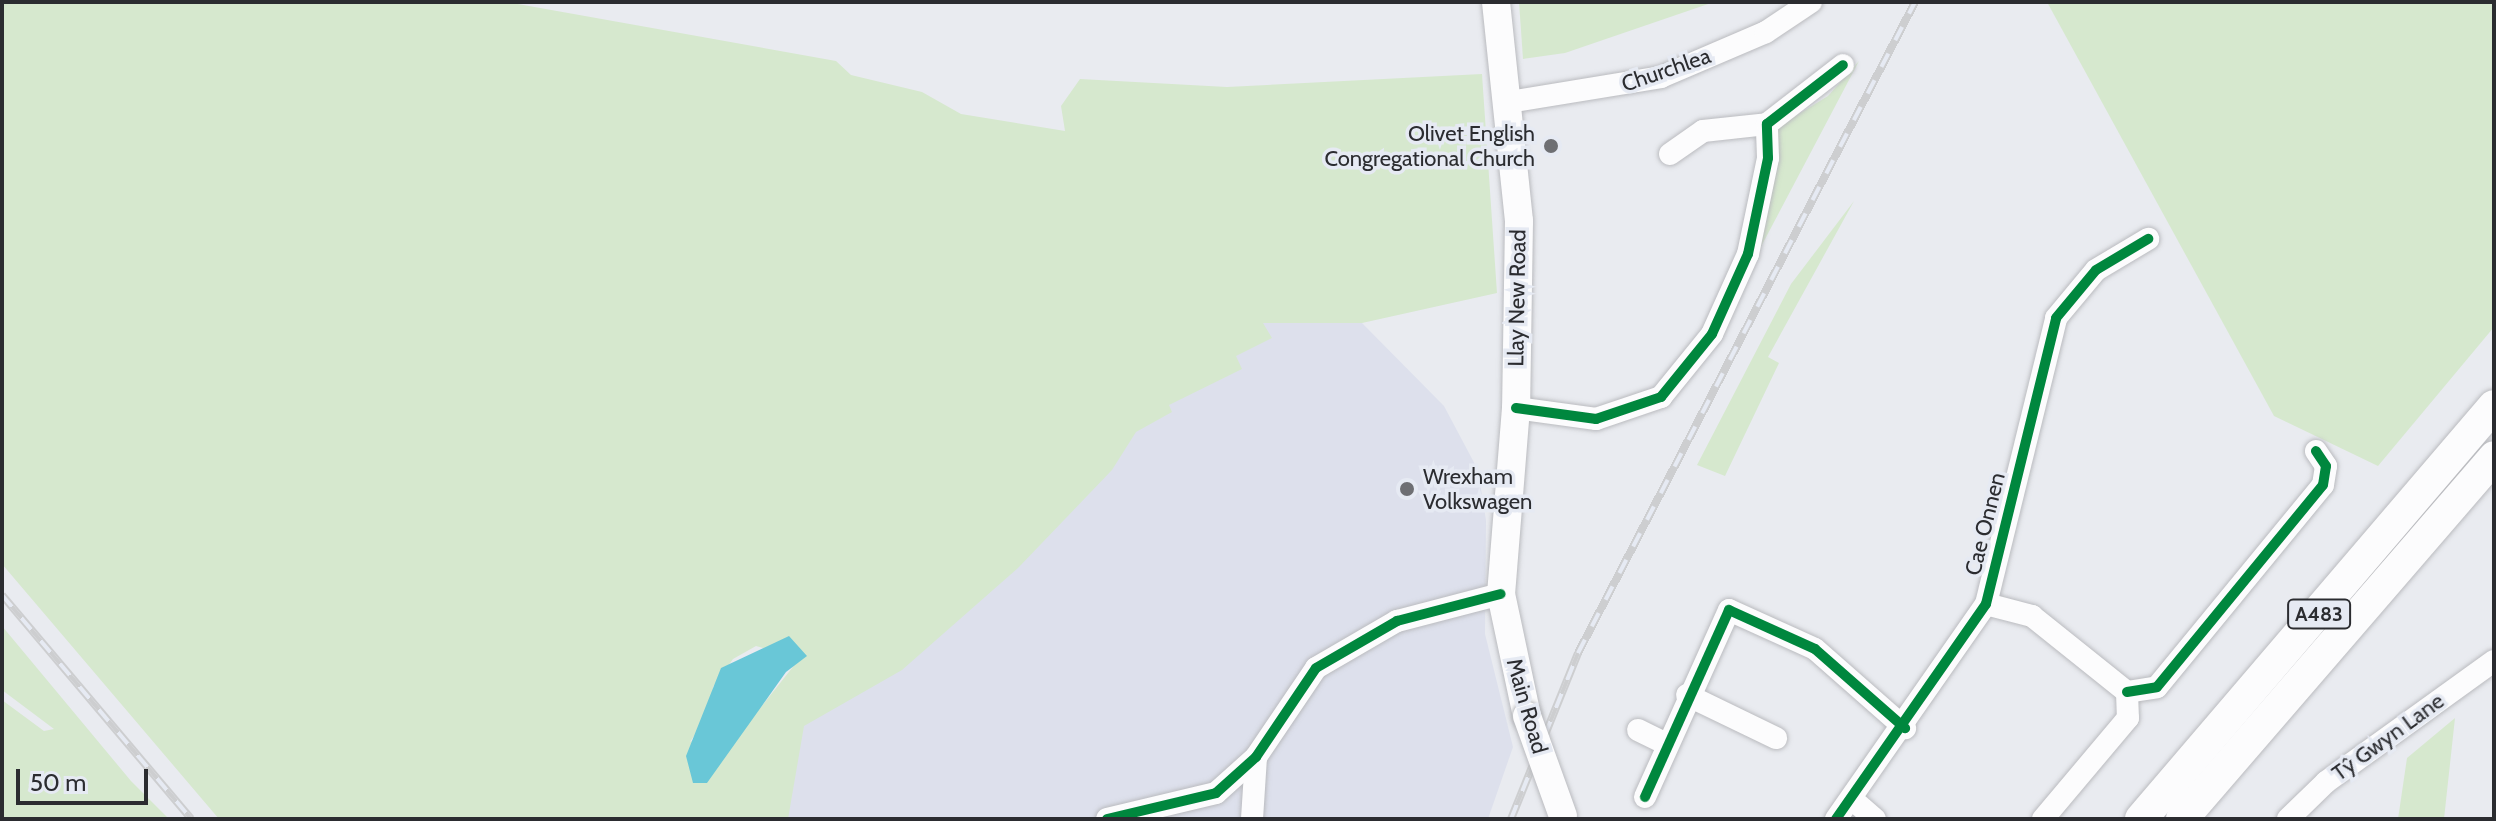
<!DOCTYPE html>
<meta charset="utf-8">
<style>
body{margin:0}
#map{position:relative;width:2496px;height:821px;overflow:hidden;background:#e9ebf0;font-family:Cabin,sans-serif}
div>[style]{position:absolute}
.built>*{inset:0;background:#dde0ec}
.green>*{inset:0;background:#d6e8ce}
.water>*{inset:0;background:#69c7d7}
.roads{filter:drop-shadow(0 0 2px #babbbf) drop-shadow(0 0 2px #babbbf)}
.minor>*{height:22px;margin:-11px;padding:0 11px;transform-origin:11px;border-radius:11px;background:#fcfcfd}
.major>*{height:28px;margin:-14px;padding:0 14px;transform-origin:14px;border-radius:14px;background:#fcfcfd}
.highway>*{height:32px;margin:-16px;padding:0 16px;transform-origin:16px;border-radius:16px;background:#fcfcfd}
.rail>*{height:8px;margin-top:-4px;transform-origin:0;background:repeating-linear-gradient(90deg,#e6eaf3 0 15px,#cdced0 0 30px);box-sizing:border-box;border-block:2px solid #cdced0}
.bridges{filter:drop-shadow(0 0 2px #babbbf) drop-shadow(0 0 2px #babbbf)}
.major-bridge>*{height:28px;margin:-14px;padding:0 14px;transform-origin:14px;border-radius:14px;background:#fcfcfd}
.cycleway>*{height:10px;margin:-5px;padding:0 5px;transform-origin:5px;border-radius:5px;background:#00873e}
.dots>*{width:22px;height:22px;translate:-50% -50%;box-sizing:border-box;border:4px solid #e6eaf3;border-radius:50%}
span{translate:-50% -50%;white-space:nowrap;text-align:center;line-height:1.15;-webkit-text-stroke:7px #e6eaf3;paint-order:stroke}
.shield-label span{padding:2px 6px;background:#e6eaf3;border:2px solid;border-radius:6px;-webkit-text-stroke-width:0}
.shield-label{font-size:20px;color:#2b2c30;font-weight:700}
.street-label{font-size:22px;color:#2b2c30}
.poi-label{font-size:22px;color:#2b2c30}
.right{translate:-100% -50%;text-align:right}
.left{translate:0 -50%;text-align:left}
.frame{position:absolute;inset:0;border:4px solid #2b2c30;pointer-events:none}
.scale{position:absolute;left:16px;top:769px;width:132px;height:36px;box-sizing:border-box;border:4px solid #2b2c30;border-top:0;padding-left:10px;font-size:24px;line-height:28px;white-space:nowrap;color:#2b2c30;-webkit-text-stroke:6px #e6eaf3;paint-order:stroke}
</style>
<div id="map">
<div class="built">
<div style="clip-path:polygon(1262px 323px,1362px 323px,1444px 406px,1478px 470px,1486px 520px,1485px 634px,1513px 747px,1488px 819px,667px 819px)"></div>
</div>
<div class="green">
<div style="clip-path:polygon(evenodd,2px 2px,507px 2px,836px 61px,851px 75px,922px 92px,961px 114px,1065px 131px,1061px 106px,1080px 79px,1227px 87px,1482px 74px,1497px 293px,1362px 323px,1263px 323px,1272px 338px,1236px 356px,1242px 369px,1169px 405px,1172px 412px,1136px 432px,1112px 470px,1018px 568px,902px 670px,804px 726px,788px 819px,219px 819px,2px 564px,2px 2px,756px 646px,800px 658px,761px 707px,690px 742px,711px 710px,713px 687px,733px 659px,756px 646px)"></div>
<div style="clip-path:polygon(1519px 2px,1714px 2px,1565px 53px,1523px 59px)"></div>
<div style="clip-path:polygon(2047px 2px,2494px 2px,2494px 327px,2378px 466px,2274px 416px)"></div>
<div style="clip-path:polygon(1859px 61px,1745px 277px,1776px 128px,1828px 96px)"></div>
<div style="clip-path:polygon(1854px 201px,1768px 357px,1779px 363px,1725px 476px,1697px 465px,1791px 284px)"></div>
<div style="clip-path:polygon(2px 626px,131px 781px,169px 819px,2px 819px,2px 700px,44px 731px,54px 729px,2px 690px)"></div>
<div style="clip-path:polygon(2455px 718px,2444px 819px,2398px 819px,2407px 758px)"></div>
</div>
<div class="water">
<div style="clip-path:polygon(789px 636px,807px 656px,786px 672px,707px 783px,693px 783px,686px 756px,721px 668px)"></div>
</div>
<div class="roads">
<div class="minor">
<div style="left:1509px;top:102px;width:154px;rotate:-9.3deg"></div>
<div style="left:1661px;top:77px;width:114px;rotate:-23.2deg"></div>
<div style="left:1766px;top:32px;width:54px;rotate:-33.7deg"></div>
<div style="left:1670px;top:154px;width:40px;rotate:-34.9deg"></div>
<div style="left:1703px;top:131px;width:64px;rotate:-6.2deg"></div>
<div style="left:1516px;top:408px;width:81px;rotate:7.8deg"></div>
<div style="left:1596px;top:419px;width:69px;rotate:-18.7deg"></div>
<div style="left:1661px;top:397px;width:81px;rotate:-51deg"></div>
<div style="left:1712px;top:334px;width:88px;rotate:-65.8deg"></div>
<div style="left:1748px;top:254px;width:98px;rotate:-78.2deg"></div>
<div style="left:1768px;top:158px;width:34px;rotate:-92deg"></div>
<div style="left:1767px;top:124px;width:96px;rotate:-37.8deg"></div>
<div style="left:1986px;top:604px;width:48px;rotate:14.6deg"></div>
<div style="left:2032px;top:616px;width:122px;rotate:38.7deg"></div>
<div style="left:2127px;top:692px;width:26px;rotate:88deg"></div>
<div style="left:2128px;top:718px;width:132px;rotate:130.1deg"></div>
<div style="left:2127px;top:692px;width:30px;rotate:-9deg"></div>
<div style="left:2157px;top:687px;width:261px;rotate:-50.6deg"></div>
<div style="left:2323px;top:485px;width:19px;rotate:-81deg"></div>
<div style="left:2326px;top:466px;width:18px;rotate:-124deg"></div>
<div style="left:1687px;top:695px;width:99px;rotate:25.8deg"></div>
<div style="left:1638px;top:730px;width:32px;rotate:26deg"></div>
<div style="left:1645px;top:797px;width:205px;rotate:-65.8deg"></div>
<div style="left:1729px;top:610px;width:94px;rotate:24.4deg"></div>
<div style="left:1815px;top:649px;width:120px;rotate:41.3deg"></div>
<div style="left:1853px;top:800px;width:29px;rotate:41deg"></div>
<div style="left:1107px;top:819px;width:112px;rotate:-13.4deg"></div>
<div style="left:1216px;top:793px;width:54px;rotate:-42deg"></div>
<div style="left:1256px;top:757px;width:107px;rotate:-56deg"></div>
<div style="left:1316px;top:668px;width:94px;rotate:-30.1deg"></div>
<div style="left:1397px;top:621px;width:107px;rotate:-14.6deg"></div>
<div style="left:1252px;top:819px;width:62px;rotate:-86.3deg"></div>
<div style="left:1836px;top:819px;width:262px;rotate:-55.1deg"></div>
<div style="left:1986px;top:604px;width:294px;rotate:-76.2deg"></div>
<div style="left:2056px;top:318px;width:62px;rotate:-50.2deg"></div>
<div style="left:2096px;top:270px;width:61px;rotate:-30.8deg"></div>
<div style="left:2288px;top:819px;width:53px;rotate:-44.2deg"></div>
<div style="left:2326px;top:782px;width:207px;rotate:-35.8deg"></div>
</div>
<div class="major">
<div style="left:1496px;top:2px;width:220px;rotate:84deg"></div>
<div style="left:1519px;top:221px;width:187px;rotate:90.9deg"></div>
<div style="left:1516px;top:408px;width:187px;rotate:94.6deg"></div>
<div style="left:1501px;top:594px;width:125px;rotate:78deg"></div>
</div>
<div class="highway">
<div style="left:2141px;top:819px;width:543px;rotate:-49.48deg"></div>
<div style="left:2182px;top:819px;width:478px;rotate:-49.2deg"></div>
</div>
</div>
<div class="rail">
<div style="left:2px;top:595px;width:293px;rotate:49.8deg"></div>
<div style="left:1511px;top:819px;width:179px;rotate:-68deg"></div>
<div style="left:1578px;top:653px;width:733px;rotate:-62.63deg"></div>
</div>
<div class="bridges">
<div class="major-bridge">
<div style="left:1527px;top:716px;width:106px;rotate:70.2deg"></div>
</div>
</div>
<div class="cycleway">
<div style="left:1516px;top:408px;width:81px;rotate:7.8deg"></div>
<div style="left:1596px;top:419px;width:69px;rotate:-18.7deg"></div>
<div style="left:1661px;top:397px;width:81px;rotate:-51deg"></div>
<div style="left:1712px;top:334px;width:88px;rotate:-65.8deg"></div>
<div style="left:1748px;top:254px;width:98px;rotate:-78.2deg"></div>
<div style="left:1768px;top:158px;width:34px;rotate:-92deg"></div>
<div style="left:1767px;top:124px;width:96px;rotate:-37.8deg"></div>
<div style="left:2127px;top:692px;width:30px;rotate:-9deg"></div>
<div style="left:2157px;top:687px;width:261px;rotate:-50.6deg"></div>
<div style="left:2323px;top:485px;width:19px;rotate:-81deg"></div>
<div style="left:2326px;top:466px;width:18px;rotate:-124deg"></div>
<div style="left:1645px;top:797px;width:205px;rotate:-65.8deg"></div>
<div style="left:1729px;top:610px;width:94px;rotate:24.4deg"></div>
<div style="left:1815px;top:649px;width:120px;rotate:41.3deg"></div>
<div style="left:1107px;top:819px;width:112px;rotate:-13.4deg"></div>
<div style="left:1216px;top:793px;width:54px;rotate:-42deg"></div>
<div style="left:1256px;top:757px;width:107px;rotate:-56deg"></div>
<div style="left:1316px;top:668px;width:94px;rotate:-30.1deg"></div>
<div style="left:1397px;top:621px;width:107px;rotate:-14.6deg"></div>
<div style="left:1836px;top:819px;width:262px;rotate:-55.1deg"></div>
<div style="left:1986px;top:604px;width:294px;rotate:-76.2deg"></div>
<div style="left:2056px;top:318px;width:62px;rotate:-50.2deg"></div>
<div style="left:2096px;top:270px;width:61px;rotate:-30.8deg"></div>
</div>
<div class="dots">
<div style="left:1551px;top:146px;background:#6e6f73"></div>
<div style="left:1407px;top:489px;background:#6e6f73"></div>
</div>
<div class="shield-label">
<span style="left:2319px;top:614px">A483</span>
</div>
<div class="street-label">
<span style="left:1666px;top:70px;rotate:-19deg">Churchlea</span>
<span style="left:1517px;top:298px;rotate:-89deg">Llay New Road</span>
<span style="left:1985px;top:524px;rotate:-76deg">Cae Onnen</span>
<span style="left:1527px;top:706px;rotate:74deg">Main Road</span>
<span style="left:2388px;top:737px;rotate:-36deg">Tŷ Gwyn Lane</span>
</div>
<div class="poi-label">
<span class="right" style="left:1535px;top:146px">Olivet English<br>Congregational Church</span>
<span class="left" style="left:1423px;top:489px">Wrexham<br>Volkswagen</span>
</div>
<div class="frame"></div>
<div class="scale">50 m</div>
</div>
